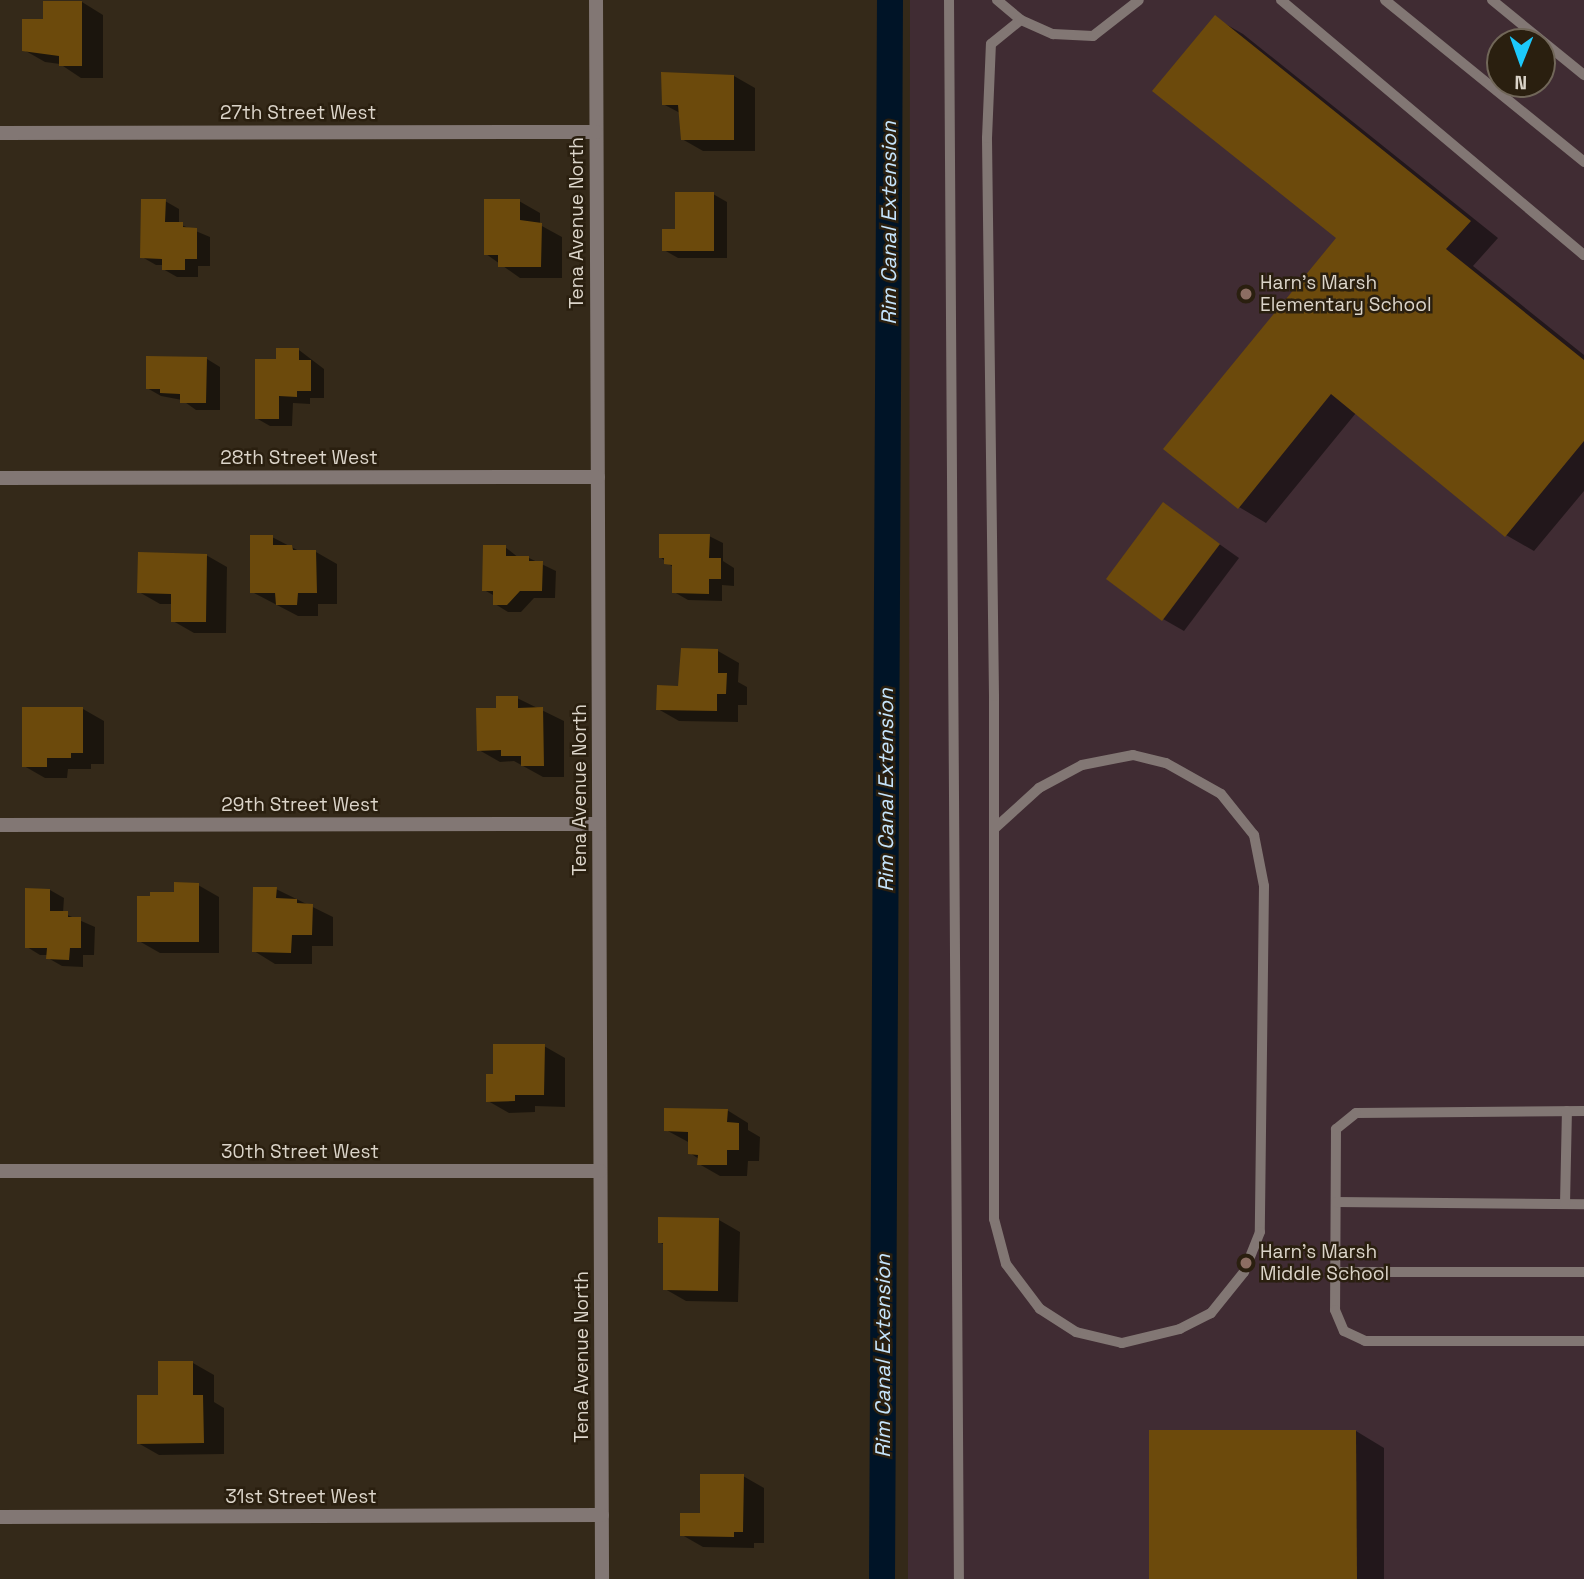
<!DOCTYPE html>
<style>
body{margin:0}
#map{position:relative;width:1584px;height:1579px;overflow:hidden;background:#342919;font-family:"Space Grotesk",sans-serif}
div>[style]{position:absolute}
.education>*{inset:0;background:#402c33}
.shadow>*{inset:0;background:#0007}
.canal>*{height:26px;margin:-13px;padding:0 13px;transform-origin:13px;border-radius:13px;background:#001427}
.building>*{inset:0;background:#6c4a0c}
.service>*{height:10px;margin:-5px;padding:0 5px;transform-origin:5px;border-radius:5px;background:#827774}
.minor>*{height:14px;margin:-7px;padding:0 7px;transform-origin:7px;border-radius:7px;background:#827774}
.dots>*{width:19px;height:19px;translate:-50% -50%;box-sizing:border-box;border:4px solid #2a1f0f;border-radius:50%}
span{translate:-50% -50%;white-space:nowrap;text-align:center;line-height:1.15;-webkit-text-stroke:5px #2a1f0f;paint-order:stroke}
.street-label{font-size:19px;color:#dbd4c9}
.poi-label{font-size:19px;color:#dbd4c9}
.left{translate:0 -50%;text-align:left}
.water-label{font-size:21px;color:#c5e4fc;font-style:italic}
.north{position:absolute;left:1486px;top:28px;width:70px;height:70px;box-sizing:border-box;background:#2a1f0f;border:2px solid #716759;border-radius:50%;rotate:181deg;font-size:19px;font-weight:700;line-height:28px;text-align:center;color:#dbd4c9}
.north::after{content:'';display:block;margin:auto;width:24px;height:32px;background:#1cc9fc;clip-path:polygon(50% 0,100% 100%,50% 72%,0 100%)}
</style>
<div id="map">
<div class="education">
<div style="clip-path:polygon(evenodd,910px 0,1584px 0,1584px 1579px,908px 1579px,910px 0,1500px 42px,1542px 42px,1542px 84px,1500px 84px,1500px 42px)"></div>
</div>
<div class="shadow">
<div style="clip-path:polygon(82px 2px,103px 15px,103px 78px,81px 78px,60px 64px,45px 62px,24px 50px,44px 21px)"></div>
<div style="clip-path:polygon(1215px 18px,1243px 34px,1498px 238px,1473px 266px,1584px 355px,1584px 491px,1534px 551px,1506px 535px,1356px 413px,1266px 523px,1239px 507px,1339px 238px)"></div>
<div style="clip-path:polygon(734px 76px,755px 88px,755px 151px,703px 151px,682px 139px,680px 113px,663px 104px)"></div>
<div style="clip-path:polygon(713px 194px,727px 202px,727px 258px,678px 258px,664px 250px,677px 230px)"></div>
<div style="clip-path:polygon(165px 201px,179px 209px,179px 224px,210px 237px,210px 266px,198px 266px,198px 277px,177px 277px,163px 269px,164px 265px,156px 265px,142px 257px)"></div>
<div style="clip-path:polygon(519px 201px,540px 213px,540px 225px,562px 237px,562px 278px,520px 278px,486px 254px)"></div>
<div style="clip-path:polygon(299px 350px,324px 369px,324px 398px,310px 398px,310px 404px,293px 403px,292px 426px,270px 426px,256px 418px,278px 361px)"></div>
<div style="clip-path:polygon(207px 359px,220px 367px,220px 410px,196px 410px,182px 400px,161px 396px,147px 388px)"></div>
<div style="clip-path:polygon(1164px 505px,1239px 558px,1184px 631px,1163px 619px)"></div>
<div style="clip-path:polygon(709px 536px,723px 543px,723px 561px,734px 568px,734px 586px,722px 585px,722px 601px,688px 600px,674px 592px,674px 568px,660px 557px)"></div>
<div style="clip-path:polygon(272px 537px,301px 552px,316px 552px,337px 564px,337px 604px,318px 604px,318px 616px,298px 616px,252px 592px)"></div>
<div style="clip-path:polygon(505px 547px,519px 558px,529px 558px,556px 571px,555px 598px,534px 598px,521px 612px,508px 612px,495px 604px,495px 596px,484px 590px)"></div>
<div style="clip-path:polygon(206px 555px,227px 567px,226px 633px,194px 633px,173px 621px,173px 604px,160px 604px,139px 592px)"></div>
<div style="clip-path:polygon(718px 651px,739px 663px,738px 682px,747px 687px,747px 705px,738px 705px,738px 722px,679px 721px,658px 709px)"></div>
<div style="clip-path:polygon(517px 698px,564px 721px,564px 777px,543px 777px,514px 761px,500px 762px,479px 750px)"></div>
<div style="clip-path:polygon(83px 709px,104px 721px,104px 764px,91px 764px,91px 769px,68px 769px,67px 778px,45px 778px,24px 766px)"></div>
<div style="clip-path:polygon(198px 885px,219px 897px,219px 953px,160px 953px,139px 941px,176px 893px)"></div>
<div style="clip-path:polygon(276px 889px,333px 917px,333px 946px,312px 946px,312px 964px,275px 964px,254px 951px)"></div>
<div style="clip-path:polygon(50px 890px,64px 898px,63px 913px,95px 927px,94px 955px,83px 955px,83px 967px,62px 966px,48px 958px,48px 955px,40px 955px,27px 947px)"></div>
<div style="clip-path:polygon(544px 1046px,565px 1058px,565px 1107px,535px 1106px,535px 1112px,509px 1113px,488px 1101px)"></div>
<div style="clip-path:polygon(727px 1110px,748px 1123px,748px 1130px,760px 1137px,759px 1161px,748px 1161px,747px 1176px,720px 1176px,699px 1164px,699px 1159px,690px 1153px,690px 1143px,666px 1130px)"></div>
<div style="clip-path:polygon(719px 1220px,740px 1232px,738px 1302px,686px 1301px,665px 1289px,665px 1245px,659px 1242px)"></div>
<div style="clip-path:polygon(193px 1363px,214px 1375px,214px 1402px,224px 1408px,224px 1454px,159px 1455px,138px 1443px,160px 1396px)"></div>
<div style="clip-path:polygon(1356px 1431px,1384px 1448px,1384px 1579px,1151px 1579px)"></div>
<div style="clip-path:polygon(743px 1476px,764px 1488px,764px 1543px,754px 1543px,754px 1548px,703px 1547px,682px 1535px)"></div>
</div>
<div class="canal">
<div style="left:882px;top:1579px;width:1579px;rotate:-89.71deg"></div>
</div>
<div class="building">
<div style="clip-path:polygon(43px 1px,82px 1px,82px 66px,59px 66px,59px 56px,22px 51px,22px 19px,43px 19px)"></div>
<div style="clip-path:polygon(1215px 15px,1471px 221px,1446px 249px,1584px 360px,1584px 441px,1505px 537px,1331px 394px,1238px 509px,1163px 449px,1336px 238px,1152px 91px)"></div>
<div style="clip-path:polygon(661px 72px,734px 75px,734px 140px,681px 140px,678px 105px,662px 105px)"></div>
<div style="clip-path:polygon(675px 192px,714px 192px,714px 251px,662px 251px,662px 229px,675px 229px)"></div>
<div style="clip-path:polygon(141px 199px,166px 199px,165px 222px,183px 222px,183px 227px,197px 228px,197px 259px,185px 259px,185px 270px,162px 270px,162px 259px,140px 258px)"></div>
<div style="clip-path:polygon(484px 199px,520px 199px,520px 220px,542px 223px,541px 267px,498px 267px,498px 255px,484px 255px)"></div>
<div style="clip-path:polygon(276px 348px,299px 348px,299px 360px,311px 360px,311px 391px,297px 391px,297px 397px,279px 396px,279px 419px,255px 419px,255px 359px,276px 359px)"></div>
<div style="clip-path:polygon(146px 356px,207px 357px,206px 403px,180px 403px,180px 394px,160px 393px,160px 389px,146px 389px)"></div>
<div style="clip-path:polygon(1163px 502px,1220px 544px,1162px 621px,1106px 579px)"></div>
<div style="clip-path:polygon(659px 534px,710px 534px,709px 558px,721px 558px,721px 579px,709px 579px,709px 594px,672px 593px,672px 565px,664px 564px,664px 558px,659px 558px)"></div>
<div style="clip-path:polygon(250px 535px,273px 535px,273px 545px,292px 545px,293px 550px,316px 550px,317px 593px,298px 593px,297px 605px,276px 605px,275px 593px,250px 593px)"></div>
<div style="clip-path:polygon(483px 545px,506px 545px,506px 556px,529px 556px,529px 561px,543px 561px,542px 591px,520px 591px,507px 605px,493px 605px,493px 591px,482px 591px)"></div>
<div style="clip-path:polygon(138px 552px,207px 554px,206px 622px,171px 622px,171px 594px,137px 593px)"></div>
<div style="clip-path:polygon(681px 648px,718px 649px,718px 673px,727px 673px,726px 694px,717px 694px,717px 711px,656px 710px,657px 685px,678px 686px)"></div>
<div style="clip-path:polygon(496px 696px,518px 696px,518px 708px,543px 707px,544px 766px,521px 766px,521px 756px,501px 756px,501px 750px,477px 751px,476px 708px,496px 708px)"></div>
<div style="clip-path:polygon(22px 707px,83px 707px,83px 753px,71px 753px,71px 758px,47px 758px,47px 767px,22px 767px)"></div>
<div style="clip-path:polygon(174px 882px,199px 883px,199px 942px,137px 942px,137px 896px,150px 896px,150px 892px,174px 892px)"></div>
<div style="clip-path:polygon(253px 887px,277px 887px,276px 898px,297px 899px,297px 903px,313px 904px,312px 935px,292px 935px,291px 953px,252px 952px)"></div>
<div style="clip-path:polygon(25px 888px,50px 889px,50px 911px,68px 911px,68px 917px,81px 917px,81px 948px,70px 948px,69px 960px,46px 959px,47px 948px,25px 948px)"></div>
<div style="clip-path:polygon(493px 1044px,545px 1044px,544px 1095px,515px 1095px,515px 1101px,486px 1102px,486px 1074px,493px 1074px)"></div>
<div style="clip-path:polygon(664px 1108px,728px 1109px,727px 1122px,739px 1123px,739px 1150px,727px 1150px,727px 1165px,697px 1165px,698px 1155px,688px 1154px,688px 1132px,664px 1131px)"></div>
<div style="clip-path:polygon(658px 1217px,719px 1218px,718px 1291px,663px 1290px,663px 1243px,658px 1243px)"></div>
<div style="clip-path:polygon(158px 1361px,193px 1361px,193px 1395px,203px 1395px,204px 1443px,137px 1444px,137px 1395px,158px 1395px)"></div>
<div style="clip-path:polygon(1149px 1430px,1356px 1430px,1357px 1579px,1149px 1579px)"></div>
<div style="clip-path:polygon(700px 1474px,744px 1474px,743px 1532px,734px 1532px,734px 1537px,680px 1536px,680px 1513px,700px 1513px)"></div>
</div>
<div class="service">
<div style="left:949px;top:0;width:1579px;rotate:89.64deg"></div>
<div style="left:997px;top:0;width:31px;rotate:40deg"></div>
<div style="left:1021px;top:20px;width:35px;rotate:24deg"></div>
<div style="left:1053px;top:34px;width:40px;rotate:2.9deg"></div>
<div style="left:1093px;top:36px;width:58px;rotate:-38deg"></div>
<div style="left:1281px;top:0;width:396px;rotate:40.1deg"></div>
<div style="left:1385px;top:0;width:257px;rotate:39.1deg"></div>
<div style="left:1492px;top:0;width:119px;rotate:39.2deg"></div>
<div style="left:994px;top:829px;width:61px;rotate:-42.3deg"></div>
<div style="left:1039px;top:788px;width:49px;rotate:-28.1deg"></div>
<div style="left:1082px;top:765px;width:52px;rotate:-11.1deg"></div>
<div style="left:1133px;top:755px;width:34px;rotate:14deg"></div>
<div style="left:1166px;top:763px;width:63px;rotate:29.4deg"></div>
<div style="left:1221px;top:794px;width:53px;rotate:51.2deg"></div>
<div style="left:1254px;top:835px;width:52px;rotate:78.9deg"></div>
<div style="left:1264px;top:886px;width:346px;rotate:90.7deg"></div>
<div style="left:1260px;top:1232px;width:43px;rotate:111.8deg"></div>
<div style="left:1244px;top:1272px;width:53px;rotate:128.8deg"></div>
<div style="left:1211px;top:1313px;width:35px;rotate:153deg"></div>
<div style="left:1180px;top:1329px;width:60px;rotate:166.4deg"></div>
<div style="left:1122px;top:1343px;width:47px;rotate:-166.6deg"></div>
<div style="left:1076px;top:1332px;width:43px;rotate:-147.4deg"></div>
<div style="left:1040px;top:1309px;width:56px;rotate:-127.1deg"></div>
<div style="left:1006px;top:1264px;width:47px;rotate:-104.9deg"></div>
<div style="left:994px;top:1219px;width:523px;rotate:-90deg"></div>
<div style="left:994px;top:696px;width:558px;rotate:-90.72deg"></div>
<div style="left:987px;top:138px;width:94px;rotate:-87.6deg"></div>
<div style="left:991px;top:44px;width:38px;rotate:-39deg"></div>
<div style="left:1584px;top:1111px;width:228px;rotate:179.5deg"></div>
<div style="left:1356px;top:1113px;width:26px;rotate:141deg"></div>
<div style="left:1336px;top:1129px;width:181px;rotate:90.3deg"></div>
<div style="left:1335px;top:1310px;width:23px;rotate:67deg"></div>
<div style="left:1344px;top:1331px;width:23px;rotate:25deg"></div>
<div style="left:1365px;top:1341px;width:219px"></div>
<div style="left:1336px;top:1202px;width:248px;rotate:0.5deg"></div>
<div style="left:1565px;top:1204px;width:93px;rotate:-88.8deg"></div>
<div style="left:1335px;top:1272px;width:249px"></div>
</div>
<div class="minor">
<div style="left:596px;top:0;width:1579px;rotate:89.78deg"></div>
<div style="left:0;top:133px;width:596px;rotate:-0.1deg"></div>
<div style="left:0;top:478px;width:598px;rotate:-0.1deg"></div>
<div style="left:0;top:825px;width:599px;rotate:-0.1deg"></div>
<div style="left:0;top:1171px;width:600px"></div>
<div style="left:0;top:1517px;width:602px;rotate:-0.19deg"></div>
</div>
<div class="dots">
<div style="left:1246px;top:294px;background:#8d6e63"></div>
<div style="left:1246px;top:1263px;background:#8d6e63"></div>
</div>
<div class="street-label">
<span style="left:298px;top:113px">27th Street West</span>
<span style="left:577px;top:223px;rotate:-90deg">Tena Avenue North</span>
<span style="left:299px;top:458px">28th Street West</span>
<span style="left:580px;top:790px;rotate:-90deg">Tena Avenue North</span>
<span style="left:300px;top:805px">29th Street West</span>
<span style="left:300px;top:1152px">30th Street West</span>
<span style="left:582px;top:1357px;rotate:-90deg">Tena Avenue North</span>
<span style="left:301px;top:1497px">31st Street West</span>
</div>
<div class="poi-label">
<span class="left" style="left:1260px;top:294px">Harn's Marsh<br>Elementary School</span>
<span class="left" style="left:1260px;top:1263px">Harn's Marsh<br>Middle School</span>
</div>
<div class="water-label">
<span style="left:889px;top:223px;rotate:-90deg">Rim Canal Extension</span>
<span style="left:886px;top:790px;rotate:-90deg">Rim Canal Extension</span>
<span style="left:883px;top:1356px;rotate:-90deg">Rim Canal Extension</span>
</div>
<div class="north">N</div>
</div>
